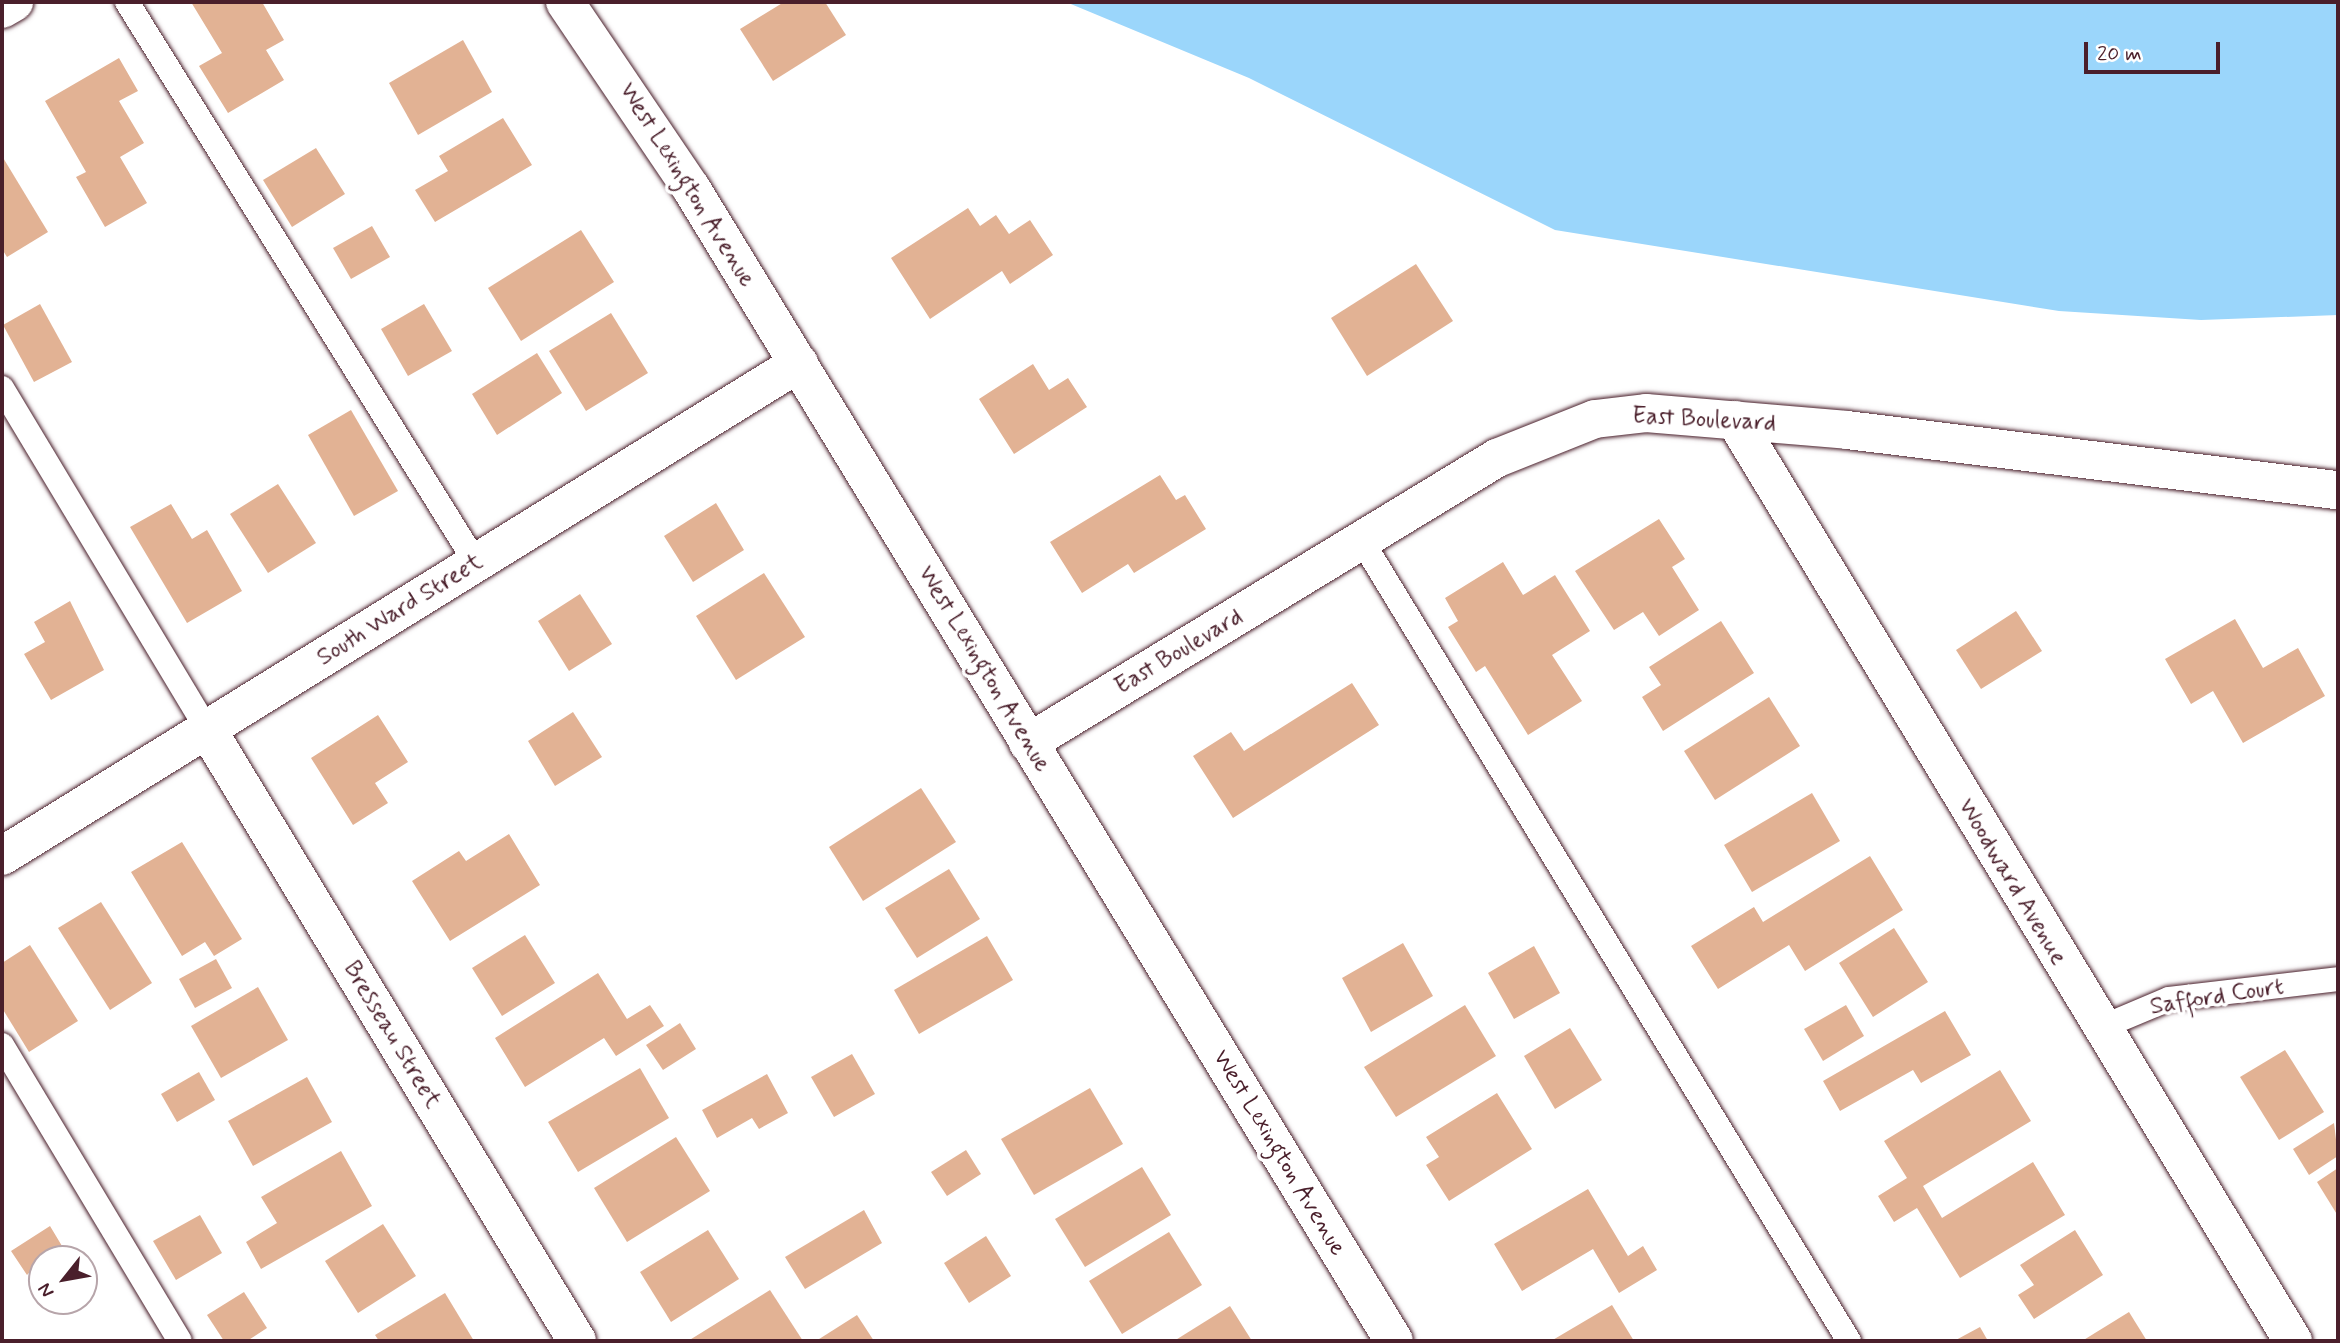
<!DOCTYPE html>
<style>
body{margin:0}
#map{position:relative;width:2340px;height:1343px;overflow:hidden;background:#fff;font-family:Mynerve,sans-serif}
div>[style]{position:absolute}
.water>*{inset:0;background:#9bd6fb}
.building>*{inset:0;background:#e2b294}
.roads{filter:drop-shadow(0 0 2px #4a1f2b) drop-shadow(0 0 2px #4a1f2b)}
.service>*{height:24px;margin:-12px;padding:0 12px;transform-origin:12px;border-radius:12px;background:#fff}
.minor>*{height:38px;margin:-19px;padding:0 19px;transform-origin:19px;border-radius:19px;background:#fff}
.primary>*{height:38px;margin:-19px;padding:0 19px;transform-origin:19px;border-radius:19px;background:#fff}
span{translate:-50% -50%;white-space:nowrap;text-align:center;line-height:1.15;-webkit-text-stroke:7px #fff;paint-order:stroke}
.street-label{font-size:24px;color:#4a1f2b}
.frame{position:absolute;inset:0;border:4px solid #4a1f2b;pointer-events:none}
.north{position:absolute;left:28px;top:1245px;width:70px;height:70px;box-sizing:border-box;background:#fff;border:2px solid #b7a5aa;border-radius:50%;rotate:239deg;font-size:19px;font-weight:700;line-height:28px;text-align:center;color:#4a1f2b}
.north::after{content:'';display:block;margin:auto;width:24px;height:32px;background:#4a1f2b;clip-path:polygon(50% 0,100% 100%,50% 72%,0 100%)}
.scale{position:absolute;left:2084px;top:42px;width:136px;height:32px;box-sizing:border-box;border:4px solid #4a1f2b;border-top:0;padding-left:9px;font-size:21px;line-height:24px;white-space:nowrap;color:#4a1f2b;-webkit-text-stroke:5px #fff;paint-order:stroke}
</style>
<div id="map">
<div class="water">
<div style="clip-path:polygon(1066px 2px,2338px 2px,2338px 315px,2201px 320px,2059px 311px,1555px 230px,1249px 78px)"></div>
</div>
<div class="building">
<div style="clip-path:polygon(191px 2px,262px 2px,284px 40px,266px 50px,284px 80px,228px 113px,199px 66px,222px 53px)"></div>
<div style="clip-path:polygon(784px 2px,825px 2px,846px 35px,773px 81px,740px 29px)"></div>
<div style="clip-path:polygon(463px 40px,492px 92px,418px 135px,389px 83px)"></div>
<div style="clip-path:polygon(119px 58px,138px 91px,119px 101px,144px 143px,120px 157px,147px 203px,105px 227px,76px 177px,86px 172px,45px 101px)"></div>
<div style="clip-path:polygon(503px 118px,532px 165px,435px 222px,415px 190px,448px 171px,439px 156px)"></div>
<div style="clip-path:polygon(316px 148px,345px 194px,292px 227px,263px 180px)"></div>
<div style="clip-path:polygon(2px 156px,48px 232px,7px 257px,2px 249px)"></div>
<div style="clip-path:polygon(968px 208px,980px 226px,996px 215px,1009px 234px,1030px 220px,1053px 255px,1010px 284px,1002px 271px,930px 319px,891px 258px)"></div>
<div style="clip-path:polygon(372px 226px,390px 257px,351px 279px,333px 248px)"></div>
<div style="clip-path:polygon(581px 230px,614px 282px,521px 341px,488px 288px)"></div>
<div style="clip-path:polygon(1416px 264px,1453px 321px,1367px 376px,1331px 318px)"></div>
<div style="clip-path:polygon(40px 304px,72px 362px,34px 382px,3px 325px)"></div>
<div style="clip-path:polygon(424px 304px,452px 351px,408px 376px,381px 329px)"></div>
<div style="clip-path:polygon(611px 313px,648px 373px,586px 411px,549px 351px)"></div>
<div style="clip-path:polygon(537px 353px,562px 393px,497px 435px,472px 394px)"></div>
<div style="clip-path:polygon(1033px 364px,1049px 390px,1068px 378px,1087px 407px,1014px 454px,979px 399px)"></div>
<div style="clip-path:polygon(351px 410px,398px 491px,354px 516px,308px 435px)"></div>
<div style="clip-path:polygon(1160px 475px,1176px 500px,1185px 495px,1206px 529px,1134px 573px,1128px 564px,1082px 593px,1050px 542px)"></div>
<div style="clip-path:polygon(278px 484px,316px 543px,268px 573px,230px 514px)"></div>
<div style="clip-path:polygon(716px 503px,744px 550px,693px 582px,664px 536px)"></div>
<div style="clip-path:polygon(171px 504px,192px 539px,207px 530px,242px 591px,187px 623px,130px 527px)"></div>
<div style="clip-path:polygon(1659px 519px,1685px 559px,1672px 567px,1699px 610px,1659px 636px,1643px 612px,1614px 630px,1575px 571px)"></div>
<div style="clip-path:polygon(1503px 562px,1523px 595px,1555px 575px,1590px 631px,1552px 655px,1582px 701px,1528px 735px,1485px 666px,1476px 672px,1448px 627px,1458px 621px,1445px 598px)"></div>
<div style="clip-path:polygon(764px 573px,805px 637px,736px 680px,696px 616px)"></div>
<div style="clip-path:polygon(580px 594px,612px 644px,569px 671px,538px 621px)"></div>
<div style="clip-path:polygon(70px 601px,104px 670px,51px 700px,24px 654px,45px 642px,34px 622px)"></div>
<div style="clip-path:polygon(2016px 611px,2042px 651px,1981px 689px,1956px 650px)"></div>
<div style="clip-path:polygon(2235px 619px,2263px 668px,2298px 648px,2325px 696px,2243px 743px,2213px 691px,2191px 704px,2165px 659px)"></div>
<div style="clip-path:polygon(1721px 621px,1754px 673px,1663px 731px,1642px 697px,1661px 685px,1649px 667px)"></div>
<div style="clip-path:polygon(1352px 683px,1379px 725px,1233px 818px,1193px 756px,1231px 732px,1244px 751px)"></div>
<div style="clip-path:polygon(1769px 697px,1800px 746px,1715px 800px,1684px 751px)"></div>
<div style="clip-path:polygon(573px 712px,602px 757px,555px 786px,528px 741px)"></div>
<div style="clip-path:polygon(378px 715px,408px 762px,375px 783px,388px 803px,353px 825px,311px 758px)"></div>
<div style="clip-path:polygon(921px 788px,956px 842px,863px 901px,829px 847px)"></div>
<div style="clip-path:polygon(1812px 793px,1840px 841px,1752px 892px,1724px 845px)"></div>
<div style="clip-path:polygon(509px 834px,540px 885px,450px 941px,412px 881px,459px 851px,466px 861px)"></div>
<div style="clip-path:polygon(182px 842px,242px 939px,214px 956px,205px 942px,182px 956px,131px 872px)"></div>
<div style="clip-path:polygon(1870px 856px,1903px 910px,1805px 971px,1789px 945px,1718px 989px,1691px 946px,1754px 907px,1763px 922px)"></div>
<div style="clip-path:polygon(949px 869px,980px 919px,917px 958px,885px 908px)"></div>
<div style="clip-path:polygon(101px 902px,152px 983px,110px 1010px,58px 928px)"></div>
<div style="clip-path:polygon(1894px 928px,1928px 982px,1873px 1017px,1839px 963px)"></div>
<div style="clip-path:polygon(525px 935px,555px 983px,502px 1016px,472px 968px)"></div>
<div style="clip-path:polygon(987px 936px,1013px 980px,919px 1034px,894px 990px)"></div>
<div style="clip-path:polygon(1403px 943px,1433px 996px,1371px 1032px,1342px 978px)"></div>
<div style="clip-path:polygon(30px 945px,78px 1021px,29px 1052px,2px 1008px,2px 963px)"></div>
<div style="clip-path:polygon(1534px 946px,1560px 993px,1514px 1019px,1488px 973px)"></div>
<div style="clip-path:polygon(216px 959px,232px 988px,195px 1008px,179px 979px)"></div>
<div style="clip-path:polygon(598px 973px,627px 1019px,650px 1005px,664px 1026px,616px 1056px,604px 1038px,525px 1087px,495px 1038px)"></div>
<div style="clip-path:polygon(258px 987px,288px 1040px,221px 1078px,191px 1026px)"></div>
<div style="clip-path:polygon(1465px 1005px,1496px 1056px,1396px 1117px,1364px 1067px)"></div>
<div style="clip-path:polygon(1846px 1005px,1864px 1036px,1823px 1061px,1804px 1029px)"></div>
<div style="clip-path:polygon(1945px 1011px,1971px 1055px,1921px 1083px,1913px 1070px,1840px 1111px,1823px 1081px)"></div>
<div style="clip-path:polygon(680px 1023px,696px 1049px,663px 1070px,646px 1045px)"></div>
<div style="clip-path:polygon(1570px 1028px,1602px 1080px,1555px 1109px,1524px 1056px)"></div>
<div style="clip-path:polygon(2285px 1050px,2324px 1112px,2279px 1140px,2240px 1077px)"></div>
<div style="clip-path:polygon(852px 1054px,875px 1094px,834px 1117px,811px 1077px)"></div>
<div style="clip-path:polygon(640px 1068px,669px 1118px,578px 1172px,548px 1122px)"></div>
<div style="clip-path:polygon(2000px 1070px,2031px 1121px,1923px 1186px,1942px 1218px,2033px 1162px,2065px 1215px,1960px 1278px,1917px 1208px,1894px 1222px,1878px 1196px,1907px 1178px,1884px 1141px)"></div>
<div style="clip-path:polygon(199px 1072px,215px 1100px,177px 1122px,161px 1094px)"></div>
<div style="clip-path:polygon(767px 1074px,788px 1113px,759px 1129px,752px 1118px,717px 1138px,702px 1110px)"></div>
<div style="clip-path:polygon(307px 1077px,332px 1122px,253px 1166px,228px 1121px)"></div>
<div style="clip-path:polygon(1090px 1088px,1123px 1144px,1034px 1195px,1001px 1139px)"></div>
<div style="clip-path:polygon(1497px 1093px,1532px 1149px,1449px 1201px,1426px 1165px,1439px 1157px,1426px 1137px)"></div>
<div style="clip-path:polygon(2334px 1123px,2338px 1156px,2309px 1175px,2293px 1149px)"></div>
<div style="clip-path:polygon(676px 1137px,710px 1191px,627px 1242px,594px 1188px)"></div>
<div style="clip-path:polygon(966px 1150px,981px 1174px,947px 1196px,931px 1172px)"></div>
<div style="clip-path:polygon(341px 1151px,372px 1206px,261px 1269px,246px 1242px,277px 1223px,261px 1197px)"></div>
<div style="clip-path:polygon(1142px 1167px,1171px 1215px,1085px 1267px,1055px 1219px)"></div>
<div style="clip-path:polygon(2338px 1168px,2338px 1216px,2317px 1182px)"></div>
<div style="clip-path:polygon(1588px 1189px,1628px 1256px,1643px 1246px,1657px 1270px,1619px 1293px,1593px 1249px,1522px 1291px,1494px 1244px)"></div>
<div style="clip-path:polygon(864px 1210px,882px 1243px,805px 1289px,785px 1257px)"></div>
<div style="clip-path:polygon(200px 1215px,222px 1253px,176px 1280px,153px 1241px)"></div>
<div style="clip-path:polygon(383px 1224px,416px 1276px,358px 1313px,325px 1261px)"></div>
<div style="clip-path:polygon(50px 1226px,65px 1251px,42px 1259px,27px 1275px,11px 1251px)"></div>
<div style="clip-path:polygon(708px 1230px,739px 1279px,671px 1322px,640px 1272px)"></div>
<div style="clip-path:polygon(2075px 1230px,2103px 1275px,2034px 1319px,2018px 1295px,2034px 1285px,2020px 1265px)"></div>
<div style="clip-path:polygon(1169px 1232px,1202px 1285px,1122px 1334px,1089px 1281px)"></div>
<div style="clip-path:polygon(986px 1236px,1011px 1276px,969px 1303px,944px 1263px)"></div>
<div style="clip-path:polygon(770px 1290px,803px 1341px,688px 1341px)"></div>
<div style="clip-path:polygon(244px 1292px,267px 1328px,247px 1341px,224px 1341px,207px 1315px)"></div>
<div style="clip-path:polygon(445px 1293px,474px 1341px,379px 1341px,375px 1335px)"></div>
<div style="clip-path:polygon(1612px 1305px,1634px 1341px,1551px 1341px)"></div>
<div style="clip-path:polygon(1230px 1306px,1252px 1341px,1174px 1341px)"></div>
<div style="clip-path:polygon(2129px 1312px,2147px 1341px,2082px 1341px)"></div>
<div style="clip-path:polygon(857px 1315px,874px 1341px,816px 1341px)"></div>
<div style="clip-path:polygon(1980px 1327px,1988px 1341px,1954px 1341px)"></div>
</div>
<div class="roads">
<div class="service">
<div style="left:127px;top:2px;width:661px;rotate:58.11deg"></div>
<div style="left:2px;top:388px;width:398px;rotate:59deg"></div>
<div style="left:1362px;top:541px;width:937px;rotate:58.67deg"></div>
<div style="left:2100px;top:1028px;width:75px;rotate:-22.8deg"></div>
<div style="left:2169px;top:999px;width:170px;rotate:-6.7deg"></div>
<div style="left:2px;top:1045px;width:345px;rotate:59deg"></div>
</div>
<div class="minor">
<div style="left:2px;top:9px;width:14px;rotate:-30deg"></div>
<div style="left:1735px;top:420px;width:1077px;rotate:58.79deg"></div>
<div style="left:207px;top:729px;width:715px;rotate:58.84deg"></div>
<div style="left:1028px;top:743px;width:549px;rotate:-31.29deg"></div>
<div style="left:1497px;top:458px;width:105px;rotate:-21.7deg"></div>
<div style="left:1595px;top:419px;width:51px;rotate:-6.7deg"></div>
<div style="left:1646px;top:413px;width:202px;rotate:4.8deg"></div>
<div style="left:1847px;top:430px;width:495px;rotate:7deg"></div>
<div style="left:2px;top:856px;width:937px;rotate:-31.74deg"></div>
</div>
<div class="primary">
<div style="left:565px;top:2px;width:225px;rotate:55.9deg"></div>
<div style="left:691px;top:188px;width:1350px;rotate:58.63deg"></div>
</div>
</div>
<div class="street-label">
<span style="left:687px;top:185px;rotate:58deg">West Lexington Avenue</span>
<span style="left:1704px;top:420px;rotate:3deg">East Boulevard</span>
<span style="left:400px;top:610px;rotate:-32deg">South Ward Street</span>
<span style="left:1179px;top:652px;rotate:-31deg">East Boulevard</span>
<span style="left:984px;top:669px;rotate:59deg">West Lexington Avenue</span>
<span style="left:2012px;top:882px;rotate:59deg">Woodward Avenue</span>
<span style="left:2217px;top:997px;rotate:-9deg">Safford Court</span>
<span style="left:392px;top:1035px;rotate:59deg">Bresseau Street</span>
<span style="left:1279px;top:1153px;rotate:59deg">West Lexington Avenue</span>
</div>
<div class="frame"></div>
<div class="north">N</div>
<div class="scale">20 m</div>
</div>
